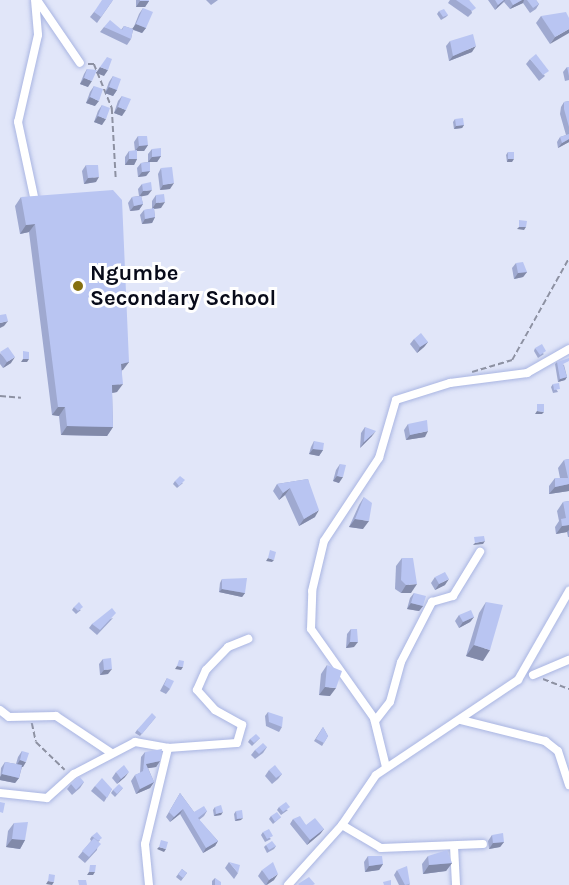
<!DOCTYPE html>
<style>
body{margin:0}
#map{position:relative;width:569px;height:885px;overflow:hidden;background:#e1e6f9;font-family:Karla,sans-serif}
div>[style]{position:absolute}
.path>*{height:1.5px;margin-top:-0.75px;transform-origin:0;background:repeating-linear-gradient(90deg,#8d91a2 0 6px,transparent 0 9px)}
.roads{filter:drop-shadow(0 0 2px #a9b5e2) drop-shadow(0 0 2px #a9b5e2)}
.minor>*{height:8px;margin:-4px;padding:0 4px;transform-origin:4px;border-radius:4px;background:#fff}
.wall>*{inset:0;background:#9fa9d0}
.shaded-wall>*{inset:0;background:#828aa9}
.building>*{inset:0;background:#b9c5f2}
.dots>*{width:16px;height:16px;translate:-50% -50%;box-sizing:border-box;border:3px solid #fff;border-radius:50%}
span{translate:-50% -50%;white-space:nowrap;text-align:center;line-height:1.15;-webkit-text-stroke:6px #fff;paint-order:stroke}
.poi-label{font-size:22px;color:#080b1a;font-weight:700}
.left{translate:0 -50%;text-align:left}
</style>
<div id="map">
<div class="path">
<div style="left:88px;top:64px;width:6px"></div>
<div style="left:94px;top:64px;width:48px;rotate:67.8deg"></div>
<div style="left:112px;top:108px;width:71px;rotate:86.8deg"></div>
<div style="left:472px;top:372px;width:42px;rotate:-16.7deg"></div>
<div style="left:512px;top:360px;width:117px;rotate:-60.8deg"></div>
<div style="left:0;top:396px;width:21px;rotate:5deg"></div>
<div style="left:543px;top:679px;width:28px;rotate:21deg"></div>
<div style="left:32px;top:723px;width:19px;rotate:78deg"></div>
<div style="left:36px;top:742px;width:40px;rotate:44deg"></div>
</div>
<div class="roads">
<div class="minor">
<div style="left:35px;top:0;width:35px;rotate:85deg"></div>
<div style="left:38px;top:35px;width:89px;rotate:102.9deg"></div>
<div style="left:18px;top:122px;width:81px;rotate:77.9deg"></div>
<div style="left:37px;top:0;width:76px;rotate:55.7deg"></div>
<div style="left:533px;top:675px;width:39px;rotate:-23deg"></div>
<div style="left:0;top:710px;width:11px;rotate:38deg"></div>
<div style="left:9px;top:717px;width:47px;rotate:-1.2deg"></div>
<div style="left:56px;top:716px;width:65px;rotate:33.7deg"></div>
<div style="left:461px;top:720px;width:87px;rotate:14deg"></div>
<div style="left:545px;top:741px;width:16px;rotate:38deg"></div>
<div style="left:558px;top:751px;width:36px;rotate:72deg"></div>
<div style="left:375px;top:721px;width:24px;rotate:-52deg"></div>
<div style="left:390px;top:702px;width:41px;rotate:-74.6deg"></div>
<div style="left:401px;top:662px;width:68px;rotate:-62.7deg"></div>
<div style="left:432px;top:602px;width:22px;rotate:-16deg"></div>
<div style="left:453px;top:596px;width:52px;rotate:-58.5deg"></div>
<div style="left:386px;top:767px;width:50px;rotate:-103.8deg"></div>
<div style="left:374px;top:718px;width:109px;rotate:-125.3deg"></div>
<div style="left:311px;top:629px;width:38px;rotate:-88deg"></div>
<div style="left:312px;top:591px;width:51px;rotate:-76.5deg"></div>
<div style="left:324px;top:541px;width:100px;rotate:-56.5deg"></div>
<div style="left:379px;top:458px;width:60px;rotate:-73.7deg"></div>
<div style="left:396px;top:400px;width:57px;rotate:-17.5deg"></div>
<div style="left:450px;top:383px;width:78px;rotate:-7.4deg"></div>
<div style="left:527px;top:373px;width:48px;rotate:-29.7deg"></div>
<div style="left:0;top:793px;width:47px;rotate:6.1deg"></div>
<div style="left:47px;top:798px;width:36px;rotate:-42deg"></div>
<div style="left:74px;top:774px;width:69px;rotate:-27.7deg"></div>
<div style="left:135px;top:742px;width:34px;rotate:10deg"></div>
<div style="left:168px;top:748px;width:69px;rotate:-4.1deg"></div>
<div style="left:237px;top:743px;width:19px;rotate:-74deg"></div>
<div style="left:242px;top:725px;width:31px;rotate:-151deg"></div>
<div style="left:215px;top:710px;width:27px;rotate:-132deg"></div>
<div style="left:197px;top:690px;width:22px;rotate:-66deg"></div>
<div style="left:206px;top:670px;width:32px;rotate:-46deg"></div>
<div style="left:228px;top:647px;width:22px;rotate:-22deg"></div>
<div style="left:342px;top:825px;width:45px;rotate:30.5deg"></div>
<div style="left:381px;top:848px;width:102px;rotate:-2.2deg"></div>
<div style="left:454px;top:846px;width:39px;rotate:87deg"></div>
<div style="left:149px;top:885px;width:41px;rotate:-95.6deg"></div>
<div style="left:145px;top:844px;width:99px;rotate:-76.5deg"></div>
<div style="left:288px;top:885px;width:81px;rotate:-48deg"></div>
<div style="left:342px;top:825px;width:60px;rotate:-55.8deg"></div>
<div style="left:376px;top:775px;width:171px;rotate:-33.8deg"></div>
<div style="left:518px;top:680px;width:103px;rotate:-60.2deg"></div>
</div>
</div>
<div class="wall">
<div style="clip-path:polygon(113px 0,97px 23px,90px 17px,94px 12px)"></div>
<div style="clip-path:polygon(136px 0,149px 0,149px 1px,145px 7px,136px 7px)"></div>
<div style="clip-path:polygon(206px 0,218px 0,211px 5px)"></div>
<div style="clip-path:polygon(450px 0,469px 0,472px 13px,468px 17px,448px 3px)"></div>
<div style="clip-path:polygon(488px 0,536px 0,539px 4px,536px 9px,530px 13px,523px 3px,510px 9px,504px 2px,495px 10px)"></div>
<div style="clip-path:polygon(143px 8px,146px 28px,142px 33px,133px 30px,131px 39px,127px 45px,100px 32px,104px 27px,121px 30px,124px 26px,133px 29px,139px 14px)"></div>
<div style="clip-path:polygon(439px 11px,448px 15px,446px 17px,441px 20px,437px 14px)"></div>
<div style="clip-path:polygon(541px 16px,569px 18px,550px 44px,536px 23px)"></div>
<div style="clip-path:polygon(450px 41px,472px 52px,449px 61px,446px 46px)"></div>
<div style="clip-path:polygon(530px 59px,545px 76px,539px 81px,526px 64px)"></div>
<div style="clip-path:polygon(567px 67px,569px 67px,569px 80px,565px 81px,563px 72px)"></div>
<div style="clip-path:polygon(87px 69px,88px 87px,80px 84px,84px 74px)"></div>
<div style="clip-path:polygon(113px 76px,117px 90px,113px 96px,105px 93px,109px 82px)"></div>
<div style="clip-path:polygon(94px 86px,95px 106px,86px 103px,90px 92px)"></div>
<div style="clip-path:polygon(122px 96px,122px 116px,114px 113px,118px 101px)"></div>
<div style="clip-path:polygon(569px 101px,569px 142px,558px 148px,557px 142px,560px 137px,566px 135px,560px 114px,561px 107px,564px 102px)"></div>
<div style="clip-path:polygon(102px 105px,102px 125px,94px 122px,98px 111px)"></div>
<div style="clip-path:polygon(455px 119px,464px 125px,462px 128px,454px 129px,453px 122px)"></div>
<div style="clip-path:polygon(138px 136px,148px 145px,144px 151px,137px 151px,137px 159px,134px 165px,125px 165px,125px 157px,129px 151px,135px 151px,134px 142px)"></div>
<div style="clip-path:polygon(152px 149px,161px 156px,157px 162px,150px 162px,150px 171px,146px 176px,138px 177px,137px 168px,141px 163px,148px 162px,148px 154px)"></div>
<div style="clip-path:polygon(508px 152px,512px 162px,507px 162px,506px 155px)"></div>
<div style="clip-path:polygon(86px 165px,96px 182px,84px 184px,82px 171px)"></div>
<div style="clip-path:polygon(161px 168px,170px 189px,160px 190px,158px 174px)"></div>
<div style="clip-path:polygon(142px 184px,148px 195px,141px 196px,143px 204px,139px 210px,130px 211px,128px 203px,132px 197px,139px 196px,138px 189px)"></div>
<div style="clip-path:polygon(156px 195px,161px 208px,154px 209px,155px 217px,152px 223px,142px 224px,140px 215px,144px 210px,152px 209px,152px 201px)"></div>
<div style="clip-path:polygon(21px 197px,129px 362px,122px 370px,117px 392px,112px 393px,113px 427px,107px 436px,61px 435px,59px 416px,52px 415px,29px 232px,20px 234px,15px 206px)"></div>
<div style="clip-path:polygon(516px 263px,527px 272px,523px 277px,514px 279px,512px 268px)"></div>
<div style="clip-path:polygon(414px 339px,428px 342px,424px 347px,417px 353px,410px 344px)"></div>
<div style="clip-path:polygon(535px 348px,544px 354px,538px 358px,534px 351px)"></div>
<div style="clip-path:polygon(0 353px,11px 363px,3px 368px,0 364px)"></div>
<div style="clip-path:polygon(557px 362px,564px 365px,567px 377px,565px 380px,558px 382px,555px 364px)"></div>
<div style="clip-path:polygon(553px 384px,558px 392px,553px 393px,551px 387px)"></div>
<div style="clip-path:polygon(408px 424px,425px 437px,406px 440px,404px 430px)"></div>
<div style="clip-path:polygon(365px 427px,372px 436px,360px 448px,361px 433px)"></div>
<div style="clip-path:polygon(314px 441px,323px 450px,319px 456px,309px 454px,311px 447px)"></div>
<div style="clip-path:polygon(569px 459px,569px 491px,549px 494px,549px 486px,555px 478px,560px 478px,558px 468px,564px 460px)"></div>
<div style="clip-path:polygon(340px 464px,339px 483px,333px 481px,336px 470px)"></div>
<div style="clip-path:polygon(308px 479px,315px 517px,299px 526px,285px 495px,279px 500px,273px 491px,277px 484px)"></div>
<div style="clip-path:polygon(175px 481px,183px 483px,177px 488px,173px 484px)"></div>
<div style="clip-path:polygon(364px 497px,363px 529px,349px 527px,359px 505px)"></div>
<div style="clip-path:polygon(569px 501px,569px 537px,568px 537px,567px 532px,556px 534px,555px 527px,559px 521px,557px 511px,563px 502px)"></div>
<div style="clip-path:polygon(402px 558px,411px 593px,401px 593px,395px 589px,396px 566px)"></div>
<div style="clip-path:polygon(435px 577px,445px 585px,435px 590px,431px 583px)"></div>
<div style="clip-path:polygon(222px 579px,245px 593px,242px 597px,219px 592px,220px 583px)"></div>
<div style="clip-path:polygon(414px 593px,423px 606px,419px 611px,407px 609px,410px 598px)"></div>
<div style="clip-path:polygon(486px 602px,483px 661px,466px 656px,479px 613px)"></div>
<div style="clip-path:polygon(74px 607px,81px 610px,76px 614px,72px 610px)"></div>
<div style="clip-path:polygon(459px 615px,474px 617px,470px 622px,459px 628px,455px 621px)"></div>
<div style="clip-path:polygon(113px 618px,97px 635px,89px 628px,92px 624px)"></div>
<div style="clip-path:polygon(351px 629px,354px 647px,346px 648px,347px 634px)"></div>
<div style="clip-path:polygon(103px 659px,108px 674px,100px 675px,99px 664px)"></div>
<div style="clip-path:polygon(327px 665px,330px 696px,319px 695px,321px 674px)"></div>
<div style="clip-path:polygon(167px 678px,170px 689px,166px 694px,160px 691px)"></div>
<div style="clip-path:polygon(268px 712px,282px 727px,279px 732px,266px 726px,265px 716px)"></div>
<div style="clip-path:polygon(156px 717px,140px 736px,135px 733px,137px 730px)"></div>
<div style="clip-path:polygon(323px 727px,328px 736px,322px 746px,314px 741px)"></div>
<div style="clip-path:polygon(260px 738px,252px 746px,248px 742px,250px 739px)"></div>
<div style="clip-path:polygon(267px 747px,263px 753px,255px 759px,251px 755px,255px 750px)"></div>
<div style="clip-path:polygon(22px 751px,23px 767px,22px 767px,19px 778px,15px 783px,0 780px,1px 768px,5px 762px,16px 764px,18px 757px)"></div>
<div style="clip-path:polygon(145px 752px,160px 761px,156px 767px,148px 768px,154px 782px,150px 788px,136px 794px,131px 781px,135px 775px,140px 773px,141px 757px)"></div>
<div style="clip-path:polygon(269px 770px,282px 774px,278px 779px,272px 784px,265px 776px)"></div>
<div style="clip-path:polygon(116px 772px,125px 777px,117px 784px,112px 778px)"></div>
<div style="clip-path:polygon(84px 782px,80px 788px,72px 795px,67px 789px,71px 784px)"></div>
<div style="clip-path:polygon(95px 786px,112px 789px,104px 802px,91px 791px)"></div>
<div style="clip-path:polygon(123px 788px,115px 797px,111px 793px,113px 790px)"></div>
<div style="clip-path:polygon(180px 793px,194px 812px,207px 811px,204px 816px,199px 820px,218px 841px,215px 846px,203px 853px,180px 814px,170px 822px,166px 817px)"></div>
<div style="clip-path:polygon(215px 807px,221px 815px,214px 816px,213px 810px)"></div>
<div style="clip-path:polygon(279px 807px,288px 810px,281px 815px,277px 810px)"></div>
<div style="clip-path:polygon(236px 811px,241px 820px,235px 821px,234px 814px)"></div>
<div style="clip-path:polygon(271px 816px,281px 817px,273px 824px,269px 819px)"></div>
<div style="clip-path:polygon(293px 819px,306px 825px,324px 829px,320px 834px,307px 845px,290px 824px)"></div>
<div style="clip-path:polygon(14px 823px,25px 840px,20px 849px,6px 847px,8px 831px)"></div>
<div style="clip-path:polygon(263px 832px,271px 839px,265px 842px,261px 835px)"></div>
<div style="clip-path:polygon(492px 835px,504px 842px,500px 847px,489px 849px,488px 841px)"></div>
<div style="clip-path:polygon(92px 836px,100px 840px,98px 842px,97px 850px,85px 863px,78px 857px,91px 841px,90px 839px)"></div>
<div style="clip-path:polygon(266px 845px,276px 846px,274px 849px,267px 853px,264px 847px)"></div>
<div style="clip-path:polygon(368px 856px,383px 864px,379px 870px,365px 872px,364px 862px)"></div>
<div style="clip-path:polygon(428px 856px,452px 863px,446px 871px,423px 874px,422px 864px)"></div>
<div style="clip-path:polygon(229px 862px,238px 873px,234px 879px,225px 868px)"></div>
<div style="clip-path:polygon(182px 869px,187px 873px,181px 881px,176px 877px)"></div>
<div style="clip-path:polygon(262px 870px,274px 880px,267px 885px,265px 885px,258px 876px)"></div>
<div style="clip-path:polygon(397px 870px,410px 884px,409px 885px,399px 885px,394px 875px)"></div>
<div style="clip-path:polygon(215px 878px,221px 885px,212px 885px,212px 881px)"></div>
</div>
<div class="shaded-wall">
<div style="clip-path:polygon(504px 0,505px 0,495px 10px,498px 5px)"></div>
<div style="clip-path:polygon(522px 0,524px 0,523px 3px,510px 9px,513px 5px)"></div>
<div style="clip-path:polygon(140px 1px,149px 1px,145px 7px,136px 7px)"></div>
<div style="clip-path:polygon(136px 24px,146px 28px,142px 33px,132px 29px)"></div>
<div style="clip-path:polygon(569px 29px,569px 33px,550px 44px,555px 37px)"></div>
<div style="clip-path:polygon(476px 46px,472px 52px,449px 61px,453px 56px)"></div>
<div style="clip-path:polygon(100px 67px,108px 70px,104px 76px,96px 73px)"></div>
<div style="clip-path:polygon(84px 78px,92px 81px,88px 87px,80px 84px)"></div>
<div style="clip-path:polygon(109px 87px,117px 90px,113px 96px,105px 93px)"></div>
<div style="clip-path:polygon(90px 97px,99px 101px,95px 106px,86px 103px)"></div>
<div style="clip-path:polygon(118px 107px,126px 110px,122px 116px,114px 113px)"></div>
<div style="clip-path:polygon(98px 116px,106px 119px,102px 125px,94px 122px)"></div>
<div style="clip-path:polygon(464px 125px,462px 128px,454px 129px,456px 126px)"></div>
<div style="clip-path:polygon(569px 139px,569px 142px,558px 148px,562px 143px)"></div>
<div style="clip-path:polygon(148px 145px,144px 151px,135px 151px,139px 146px)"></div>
<div style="clip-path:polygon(161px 156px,157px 162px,148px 162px,152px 157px)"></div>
<div style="clip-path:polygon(129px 159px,137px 159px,134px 165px,125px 165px)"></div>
<div style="clip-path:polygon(508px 159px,514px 159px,512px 162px,507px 162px)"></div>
<div style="clip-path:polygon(150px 171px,146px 176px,138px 177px,142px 172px)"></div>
<div style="clip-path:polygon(99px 177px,96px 182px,84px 184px,88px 178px)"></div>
<div style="clip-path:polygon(174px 183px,170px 189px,160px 190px,163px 185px)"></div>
<div style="clip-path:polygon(152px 190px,148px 195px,139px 197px,143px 191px)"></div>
<div style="clip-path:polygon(165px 202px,161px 208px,152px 209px,156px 203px)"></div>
<div style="clip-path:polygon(143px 204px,139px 210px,130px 211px,134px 206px)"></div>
<div style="clip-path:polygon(155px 217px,152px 223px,142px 224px,145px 219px)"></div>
<div style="clip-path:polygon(35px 224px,29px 232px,20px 234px,26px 225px)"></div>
<div style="clip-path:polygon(519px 227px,526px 227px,524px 230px,517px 229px)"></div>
<div style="clip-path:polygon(527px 272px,523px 277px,514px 279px,518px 273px)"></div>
<div style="clip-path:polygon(8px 321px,4px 326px,0 328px,0 323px)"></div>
<div style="clip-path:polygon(428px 342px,424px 347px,417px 353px,420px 347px)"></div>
<div style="clip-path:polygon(15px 357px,11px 363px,3px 368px,7px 362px)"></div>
<div style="clip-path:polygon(23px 359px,29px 359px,27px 362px,21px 362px)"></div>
<div style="clip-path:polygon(129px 362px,123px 370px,115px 372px,121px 364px)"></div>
<div style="clip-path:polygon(567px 377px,565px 380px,558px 382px,560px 379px)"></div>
<div style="clip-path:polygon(123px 384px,117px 392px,106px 394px,112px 385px)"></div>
<div style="clip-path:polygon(58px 407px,65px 407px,59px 416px,52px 415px)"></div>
<div style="clip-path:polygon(537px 411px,544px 412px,542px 414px,535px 414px)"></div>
<div style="clip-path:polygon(67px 426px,113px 427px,107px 436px,61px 435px)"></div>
<div style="clip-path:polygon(376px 431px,372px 436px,360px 448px,364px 442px)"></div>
<div style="clip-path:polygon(428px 431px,425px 437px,406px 440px,410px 435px)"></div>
<div style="clip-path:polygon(313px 449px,323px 450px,319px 456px,309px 454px)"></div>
<div style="clip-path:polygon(337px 476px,343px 477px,339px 483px,333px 481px)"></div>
<div style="clip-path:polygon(569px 484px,569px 491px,549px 494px,555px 487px)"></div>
<div style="clip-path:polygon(290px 488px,285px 495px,279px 500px,283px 493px)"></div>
<div style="clip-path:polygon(319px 510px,315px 517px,299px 526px,304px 519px)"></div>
<div style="clip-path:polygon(355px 519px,369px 521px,363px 529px,349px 527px)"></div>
<div style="clip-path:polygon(569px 525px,569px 530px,567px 532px,556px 534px,562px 526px)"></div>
<div style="clip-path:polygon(485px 541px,483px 544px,473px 545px,475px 543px)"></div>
<div style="clip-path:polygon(268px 558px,274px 560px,272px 562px,266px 561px)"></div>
<div style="clip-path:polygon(449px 579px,445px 585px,435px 590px,439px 584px)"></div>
<div style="clip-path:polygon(417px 584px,411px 593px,401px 593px,406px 585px)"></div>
<div style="clip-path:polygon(222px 589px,245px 593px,242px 597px,219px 592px)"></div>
<div style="clip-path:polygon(411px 603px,423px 606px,419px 611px,407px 609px)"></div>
<div style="clip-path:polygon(474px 617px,470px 622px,459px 628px,463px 622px)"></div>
<div style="clip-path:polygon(350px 642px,358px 642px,354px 647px,346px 648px)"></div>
<div style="clip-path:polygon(474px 645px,490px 650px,483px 661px,466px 656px)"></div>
<div style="clip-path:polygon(177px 666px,183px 667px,181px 670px,175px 669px)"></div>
<div style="clip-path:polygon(112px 669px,108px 674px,100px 675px,104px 670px)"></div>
<div style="clip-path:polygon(325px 687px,336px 688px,330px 696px,319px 695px)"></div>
<div style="clip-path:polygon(20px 760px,26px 762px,23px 767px,16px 766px)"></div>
<div style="clip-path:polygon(160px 761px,156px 767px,143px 769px,146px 764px)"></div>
<div style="clip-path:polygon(129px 772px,125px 777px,117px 784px,121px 779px)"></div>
<div style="clip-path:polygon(2px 774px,19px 778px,15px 783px,0 780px,0 777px)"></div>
<div style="clip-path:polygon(154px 782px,150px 788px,136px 794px,140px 789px)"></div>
<div style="clip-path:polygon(183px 809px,180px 814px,170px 822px,174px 817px)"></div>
<div style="clip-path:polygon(223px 812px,221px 815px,214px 816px,216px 814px)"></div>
<div style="clip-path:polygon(243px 818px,241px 820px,235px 821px,237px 819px)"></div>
<div style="clip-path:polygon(324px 829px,320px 834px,307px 845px,310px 840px)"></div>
<div style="clip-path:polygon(12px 839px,25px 840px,20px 849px,6px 847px)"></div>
<div style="clip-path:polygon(218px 841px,215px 846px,203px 853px,206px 848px)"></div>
<div style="clip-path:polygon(504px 842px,500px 847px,489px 849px,493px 843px)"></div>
<div style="clip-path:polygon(159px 847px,166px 849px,164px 852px,157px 849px)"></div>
<div style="clip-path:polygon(452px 863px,446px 871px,423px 874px,429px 865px)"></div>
<div style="clip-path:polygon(383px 864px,379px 870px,365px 872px,369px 866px)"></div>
<div style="clip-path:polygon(89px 872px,95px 872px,93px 875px,87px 875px)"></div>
<div style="clip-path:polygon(278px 874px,274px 880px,266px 885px,269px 880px)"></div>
<div style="clip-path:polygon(48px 881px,54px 882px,52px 885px,46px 884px)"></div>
</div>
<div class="building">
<div style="clip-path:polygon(102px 0,113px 0,101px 17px,94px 12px)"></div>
<div style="clip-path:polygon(140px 0,149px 0,149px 1px,140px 1px)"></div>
<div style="clip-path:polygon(456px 0,469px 0,476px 8px,472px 11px)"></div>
<div style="clip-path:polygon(495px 0,504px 0,498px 5px)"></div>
<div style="clip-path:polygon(510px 0,522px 0,513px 5px)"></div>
<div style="clip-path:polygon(527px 0,536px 0,539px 4px,533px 8px)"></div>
<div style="clip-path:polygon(143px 8px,153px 12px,146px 28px,136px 24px)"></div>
<div style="clip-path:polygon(444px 9px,448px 15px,443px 17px,439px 11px)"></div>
<div style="clip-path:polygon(566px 12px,569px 18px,569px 29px,555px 37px,541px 16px)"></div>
<div style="clip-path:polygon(110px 20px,122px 30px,124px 26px,133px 29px,131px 39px,104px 27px)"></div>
<div style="clip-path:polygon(473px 34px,476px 46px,453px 56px,450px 41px)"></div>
<div style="clip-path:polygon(536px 54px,549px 71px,543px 75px,530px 59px)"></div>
<div style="clip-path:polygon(107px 57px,112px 59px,108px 70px,100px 67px)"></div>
<div style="clip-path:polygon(567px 67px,569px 67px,569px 76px)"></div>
<div style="clip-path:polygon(87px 69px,97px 70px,92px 81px,84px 78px)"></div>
<div style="clip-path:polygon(113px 76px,121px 79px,117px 90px,109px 87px)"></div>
<div style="clip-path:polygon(94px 86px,103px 89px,99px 101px,90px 97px)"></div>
<div style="clip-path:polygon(122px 96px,131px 99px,126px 110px,118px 107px)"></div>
<div style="clip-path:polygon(569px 101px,569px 127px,564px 109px,564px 102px)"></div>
<div style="clip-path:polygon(102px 105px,110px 108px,106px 119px,98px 116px)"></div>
<div style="clip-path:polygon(463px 118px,464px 125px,456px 126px,455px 119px)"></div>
<div style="clip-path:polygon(569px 134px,569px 139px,562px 143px,560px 137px)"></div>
<div style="clip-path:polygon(138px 136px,147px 136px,148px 145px,139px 146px)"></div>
<div style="clip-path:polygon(161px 148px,161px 156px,152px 157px,152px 149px)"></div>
<div style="clip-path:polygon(137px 150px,137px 159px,129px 159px,129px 151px)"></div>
<div style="clip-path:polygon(508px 152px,514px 152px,514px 159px,508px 159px)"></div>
<div style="clip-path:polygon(150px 162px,150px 171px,142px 172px,141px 163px)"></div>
<div style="clip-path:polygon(86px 165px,98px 165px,99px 177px,88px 178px)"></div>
<div style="clip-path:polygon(172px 167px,174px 183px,163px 185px,161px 168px)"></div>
<div style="clip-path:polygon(151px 182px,152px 190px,143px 191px,142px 184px)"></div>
<div style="clip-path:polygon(113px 190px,122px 200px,129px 362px,121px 364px,123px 384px,112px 385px,113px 427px,67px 426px,65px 407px,58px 407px,35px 224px,26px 225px,21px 197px)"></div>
<div style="clip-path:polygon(164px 194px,165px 202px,156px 203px,156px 195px)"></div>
<div style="clip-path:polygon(141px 196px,143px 204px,134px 206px,132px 197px)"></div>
<div style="clip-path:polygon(154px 208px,155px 217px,145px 219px,144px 210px)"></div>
<div style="clip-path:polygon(519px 220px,527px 221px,526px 227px,519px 227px)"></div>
<div style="clip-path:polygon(523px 262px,527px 272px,518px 273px,516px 263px)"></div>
<div style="clip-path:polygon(6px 314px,8px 321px,0 323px,0 315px)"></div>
<div style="clip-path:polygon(421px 333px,428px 342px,420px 347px,414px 339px)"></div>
<div style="clip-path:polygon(542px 344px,546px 351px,540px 355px,535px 348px)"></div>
<div style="clip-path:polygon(8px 347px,15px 357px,7px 362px,0 352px)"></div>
<div style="clip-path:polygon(23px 351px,29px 352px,29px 359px,23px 359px)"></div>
<div style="clip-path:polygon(569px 358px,569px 361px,563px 364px,567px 377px,560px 379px,557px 362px)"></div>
<div style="clip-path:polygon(559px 383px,560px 389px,554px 390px,553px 384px)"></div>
<div style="clip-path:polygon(537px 404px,544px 404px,544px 412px,537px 411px)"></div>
<div style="clip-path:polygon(427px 420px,428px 431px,410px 435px,408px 424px)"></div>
<div style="clip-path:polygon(365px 427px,376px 431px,364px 442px)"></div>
<div style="clip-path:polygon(314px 441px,324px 443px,323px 450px,313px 449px)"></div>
<div style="clip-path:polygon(569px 459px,569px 484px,555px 487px,555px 478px,568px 478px,564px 460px)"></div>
<div style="clip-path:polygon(340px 464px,346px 465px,343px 477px,337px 476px)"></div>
<div style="clip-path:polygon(180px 476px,185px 480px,179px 486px,175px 481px)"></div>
<div style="clip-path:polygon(308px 479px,319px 510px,304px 519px,290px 488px,283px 493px,277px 484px)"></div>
<div style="clip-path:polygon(364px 497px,372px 503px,369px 521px,355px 519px)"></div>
<div style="clip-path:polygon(569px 501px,569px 525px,562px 526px,561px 519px,566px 518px,563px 502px)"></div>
<div style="clip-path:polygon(484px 536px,485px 541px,475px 543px,474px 537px)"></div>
<div style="clip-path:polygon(270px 550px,276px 552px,274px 560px,268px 558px)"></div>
<div style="clip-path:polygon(402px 558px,413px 558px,417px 584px,406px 585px,401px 580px)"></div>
<div style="clip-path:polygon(445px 572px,449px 579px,439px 584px,435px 577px)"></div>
<div style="clip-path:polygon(247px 578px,245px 593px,222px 589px,222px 579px)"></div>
<div style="clip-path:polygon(414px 593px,426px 596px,423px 606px,411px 603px)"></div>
<div style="clip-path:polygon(79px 602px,83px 607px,78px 611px,74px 607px)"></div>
<div style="clip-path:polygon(486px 602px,503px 605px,490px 650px,474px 645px)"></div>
<div style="clip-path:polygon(112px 608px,116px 613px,100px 630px,92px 624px)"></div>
<div style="clip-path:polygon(471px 610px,474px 617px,463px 622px,459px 615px)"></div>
<div style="clip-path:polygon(351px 629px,357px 629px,358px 642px,350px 642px)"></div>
<div style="clip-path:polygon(111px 658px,112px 669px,104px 670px,103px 659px)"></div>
<div style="clip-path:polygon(179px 660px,184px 661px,183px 667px,177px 666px)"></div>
<div style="clip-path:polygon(327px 665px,342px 671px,336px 688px,325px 687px)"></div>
<div style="clip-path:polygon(167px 678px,174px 681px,170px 689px,164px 685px)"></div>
<div style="clip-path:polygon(268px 712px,283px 717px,282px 727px,269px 722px)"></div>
<div style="clip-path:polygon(152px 713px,156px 717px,142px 734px,137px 730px)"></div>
<div style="clip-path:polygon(323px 727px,328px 736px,324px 743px,316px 739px)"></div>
<div style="clip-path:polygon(256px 734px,260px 738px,254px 743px,250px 739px)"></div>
<div style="clip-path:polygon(263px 743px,267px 747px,259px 754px,255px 750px)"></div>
<div style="clip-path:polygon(162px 749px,160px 761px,146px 764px,154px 782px,140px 789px,135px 775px,143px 771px,145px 752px)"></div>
<div style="clip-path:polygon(22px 751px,29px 753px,26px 762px,20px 760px)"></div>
<div style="clip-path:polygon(5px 762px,22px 765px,19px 778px,2px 774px)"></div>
<div style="clip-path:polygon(124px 765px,129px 772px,121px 779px,116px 772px)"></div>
<div style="clip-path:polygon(275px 765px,282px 774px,276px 778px,269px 770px)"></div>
<div style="clip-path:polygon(79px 776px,84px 782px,76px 790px,71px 784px)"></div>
<div style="clip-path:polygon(102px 778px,112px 789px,107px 798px,95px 786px)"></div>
<div style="clip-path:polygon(119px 784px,123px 788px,117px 794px,113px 790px)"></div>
<div style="clip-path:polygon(180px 793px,194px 812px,204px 806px,207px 811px,198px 818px,218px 841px,206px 848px,183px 809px,174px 817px,169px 812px)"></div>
<div style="clip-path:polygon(0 802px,5px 803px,3px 813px,0 812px)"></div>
<div style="clip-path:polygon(286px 802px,290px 807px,283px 812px,279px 807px)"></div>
<div style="clip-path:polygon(221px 805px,223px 812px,216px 814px,215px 807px)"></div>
<div style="clip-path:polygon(242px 810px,243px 818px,237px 819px,236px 811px)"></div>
<div style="clip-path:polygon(277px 812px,281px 817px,275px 822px,271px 816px)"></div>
<div style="clip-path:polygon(300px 816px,306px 825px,315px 818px,324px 829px,310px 840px,293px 819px)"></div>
<div style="clip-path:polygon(28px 822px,25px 840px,12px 839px,14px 823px)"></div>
<div style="clip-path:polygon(269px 829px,273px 836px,267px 839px,263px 832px)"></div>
<div style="clip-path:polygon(97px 832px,102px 838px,98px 841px,92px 836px)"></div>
<div style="clip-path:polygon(503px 833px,504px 842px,493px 843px,492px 835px)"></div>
<div style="clip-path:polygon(94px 838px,101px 844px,89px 857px,82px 851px)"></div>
<div style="clip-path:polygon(161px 840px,168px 842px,166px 849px,159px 847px)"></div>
<div style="clip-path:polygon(272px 841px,276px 846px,269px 850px,266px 845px)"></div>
<div style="clip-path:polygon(447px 850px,452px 863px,429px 865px,428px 856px)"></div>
<div style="clip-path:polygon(368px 856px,382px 856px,383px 864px,369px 866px)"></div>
<div style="clip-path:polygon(229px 862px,240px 865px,238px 873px)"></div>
<div style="clip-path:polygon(273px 862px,278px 874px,269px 880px,262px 870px)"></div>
<div style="clip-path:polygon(90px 865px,96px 865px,95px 872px,89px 872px)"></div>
<div style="clip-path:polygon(407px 866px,410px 884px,405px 885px,397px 870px)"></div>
<div style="clip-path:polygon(182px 869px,187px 873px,183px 878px,178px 874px)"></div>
<div style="clip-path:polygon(49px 874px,55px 875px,54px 882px,48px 881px)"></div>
<div style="clip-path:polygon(309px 877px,315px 884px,313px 885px,299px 885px,298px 884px)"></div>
<div style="clip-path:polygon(215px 878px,221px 882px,221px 885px,215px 885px)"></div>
<div style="clip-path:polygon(78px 880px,86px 880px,87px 885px,79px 885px)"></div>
<div style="clip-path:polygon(391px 880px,391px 885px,384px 885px,383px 882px)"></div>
</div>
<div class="dots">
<div style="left:78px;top:286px;background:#867010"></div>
</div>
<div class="poi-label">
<span class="left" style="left:90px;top:286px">Ngumbe<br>Secondary School</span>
</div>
</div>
